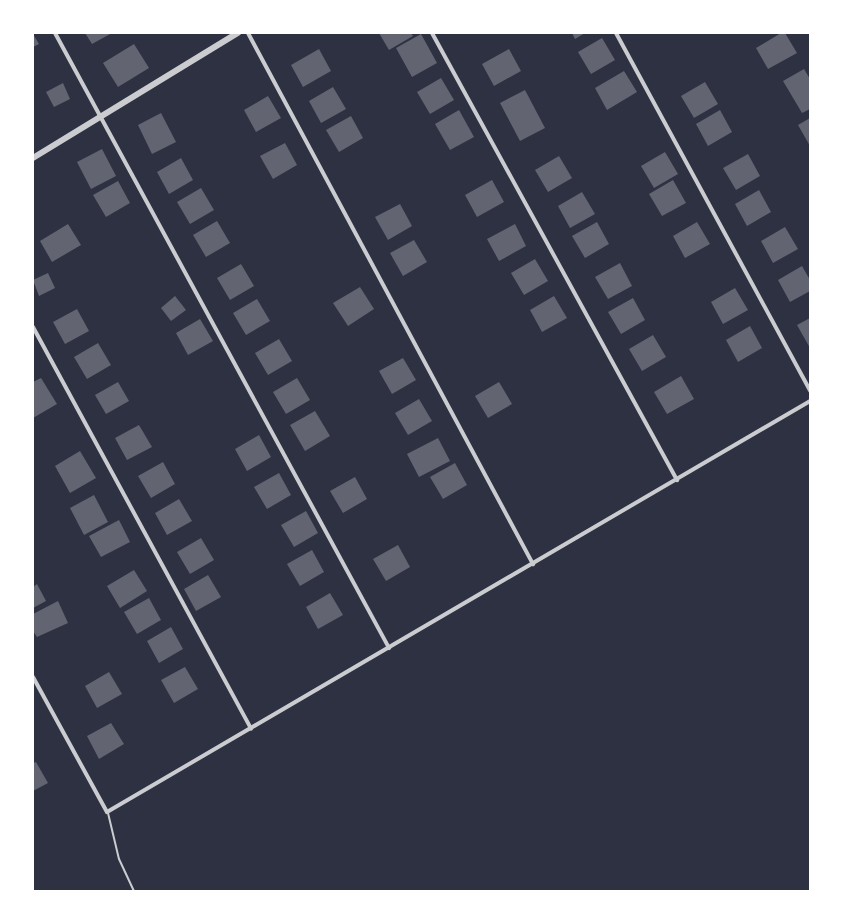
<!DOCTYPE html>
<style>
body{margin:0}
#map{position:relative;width:843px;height:924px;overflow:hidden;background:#2d3142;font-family:Rubik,sans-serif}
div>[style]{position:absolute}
.building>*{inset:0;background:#626471}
.service>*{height:2px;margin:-1px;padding:0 1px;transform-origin:1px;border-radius:1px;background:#caccd0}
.minor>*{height:4px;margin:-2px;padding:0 2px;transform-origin:2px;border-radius:2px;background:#caccd0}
.tertiary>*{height:5.5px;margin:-2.75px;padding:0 2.75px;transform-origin:2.75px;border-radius:2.75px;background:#caccd0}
span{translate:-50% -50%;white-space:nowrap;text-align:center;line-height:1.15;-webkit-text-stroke:4px #fff;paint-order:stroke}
.frame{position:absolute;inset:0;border:34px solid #fff;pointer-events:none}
</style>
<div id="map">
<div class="building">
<div style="clip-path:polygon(85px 33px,112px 33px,92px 44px)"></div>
<div style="clip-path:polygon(379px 33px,411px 33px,413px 36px,389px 50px)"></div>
<div style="clip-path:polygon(572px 33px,585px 33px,575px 39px)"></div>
<div style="clip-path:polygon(781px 33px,785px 33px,797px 53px,768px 69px,756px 48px)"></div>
<div style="clip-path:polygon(33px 34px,39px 44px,33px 47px)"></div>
<div style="clip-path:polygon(421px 34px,437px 63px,412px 77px,396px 48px)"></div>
<div style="clip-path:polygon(602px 38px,615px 60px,591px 74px,578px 52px)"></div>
<div style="clip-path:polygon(134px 44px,149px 68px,118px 87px,103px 63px)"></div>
<div style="clip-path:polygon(319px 49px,331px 71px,303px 87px,291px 65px)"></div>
<div style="clip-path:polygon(509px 49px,521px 71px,494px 86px,482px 64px)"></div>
<div style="clip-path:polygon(804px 69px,810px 79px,810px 109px,802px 113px,783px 81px)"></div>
<div style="clip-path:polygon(624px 71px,637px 92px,607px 110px,595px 88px)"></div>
<div style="clip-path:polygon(441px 78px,454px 100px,430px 114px,417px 92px)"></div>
<div style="clip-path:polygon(705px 82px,718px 104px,694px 118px,681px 96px)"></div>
<div style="clip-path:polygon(63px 83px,70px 99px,54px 107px,46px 92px)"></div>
<div style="clip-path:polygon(333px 87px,346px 109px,321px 123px,309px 101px)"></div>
<div style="clip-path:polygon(525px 90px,545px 128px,520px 141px,500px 103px)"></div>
<div style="clip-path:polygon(268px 96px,281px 118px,256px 132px,244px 110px)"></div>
<div style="clip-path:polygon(459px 110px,474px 137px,450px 150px,435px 124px)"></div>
<div style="clip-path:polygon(720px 110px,732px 132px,708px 146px,696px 124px)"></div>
<div style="clip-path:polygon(161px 113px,176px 142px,152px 154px,138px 125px)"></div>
<div style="clip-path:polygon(351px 116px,363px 138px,339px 152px,326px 130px)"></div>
<div style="clip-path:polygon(810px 118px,810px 146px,798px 125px)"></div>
<div style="clip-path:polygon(285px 143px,297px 165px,273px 179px,260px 156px)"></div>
<div style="clip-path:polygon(102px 149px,116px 176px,91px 189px,77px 162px)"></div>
<div style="clip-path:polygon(665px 152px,678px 174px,654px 188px,641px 166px)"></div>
<div style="clip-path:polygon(748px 154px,760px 176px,736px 190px,723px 168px)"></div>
<div style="clip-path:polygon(559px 156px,572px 178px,548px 192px,535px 170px)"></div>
<div style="clip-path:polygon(181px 158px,193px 180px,169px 194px,157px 172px)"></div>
<div style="clip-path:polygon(492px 180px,504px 202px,477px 217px,465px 195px)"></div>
<div style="clip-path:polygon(673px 180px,686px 203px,662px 216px,649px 194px)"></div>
<div style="clip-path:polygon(118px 181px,130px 203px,106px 217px,93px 195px)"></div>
<div style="clip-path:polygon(201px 188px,214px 210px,190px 224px,177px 202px)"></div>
<div style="clip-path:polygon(759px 190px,771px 212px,747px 226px,735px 204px)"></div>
<div style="clip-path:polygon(582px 192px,595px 214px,570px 228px,558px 206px)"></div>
<div style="clip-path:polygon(400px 204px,412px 226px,388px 240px,375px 217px)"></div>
<div style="clip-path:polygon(217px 221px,230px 243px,206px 257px,193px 235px)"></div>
<div style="clip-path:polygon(597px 222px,609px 244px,585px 258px,572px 236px)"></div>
<div style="clip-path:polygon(697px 222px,710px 244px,685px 258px,673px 236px)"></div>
<div style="clip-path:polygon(68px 224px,81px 245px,52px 262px,40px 241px)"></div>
<div style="clip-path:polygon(515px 224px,526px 246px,499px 261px,487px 239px)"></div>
<div style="clip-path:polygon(785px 227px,798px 249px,773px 263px,761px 241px)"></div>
<div style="clip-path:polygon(414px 240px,427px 262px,403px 276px,390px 253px)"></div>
<div style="clip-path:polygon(535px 259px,548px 281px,524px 295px,511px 273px)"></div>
<div style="clip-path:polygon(620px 263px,632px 286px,608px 299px,595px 277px)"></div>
<div style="clip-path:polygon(241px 264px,254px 286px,230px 300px,217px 278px)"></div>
<div style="clip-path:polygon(802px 266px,810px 280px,810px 291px,790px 302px,778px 280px)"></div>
<div style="clip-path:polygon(48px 273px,55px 288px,39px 296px,33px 280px)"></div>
<div style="clip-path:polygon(360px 287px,374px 309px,348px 326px,333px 303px)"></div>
<div style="clip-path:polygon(735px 288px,748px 310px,723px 324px,711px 302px)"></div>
<div style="clip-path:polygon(175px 296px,186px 310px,171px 321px,161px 308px)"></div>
<div style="clip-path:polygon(554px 296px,567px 318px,542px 332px,530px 310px)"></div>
<div style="clip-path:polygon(633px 298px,645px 320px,621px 334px,608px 312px)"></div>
<div style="clip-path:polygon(257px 299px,270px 321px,246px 335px,233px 313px)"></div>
<div style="clip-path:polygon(77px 309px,89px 331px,65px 344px,53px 322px)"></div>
<div style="clip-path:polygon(810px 318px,810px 348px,797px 325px)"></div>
<div style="clip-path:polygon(200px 319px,213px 341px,188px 355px,176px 333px)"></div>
<div style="clip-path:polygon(750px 326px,762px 348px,738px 362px,726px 340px)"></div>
<div style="clip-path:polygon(653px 335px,666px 357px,642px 371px,629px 349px)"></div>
<div style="clip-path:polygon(279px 339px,292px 361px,268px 375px,255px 353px)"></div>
<div style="clip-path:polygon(98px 343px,111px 365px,87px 379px,74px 357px)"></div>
<div style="clip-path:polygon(403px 358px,416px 380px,392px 394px,379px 371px)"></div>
<div style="clip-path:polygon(681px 376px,694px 399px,667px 414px,654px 392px)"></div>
<div style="clip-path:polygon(41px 378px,57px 404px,33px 418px,33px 382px)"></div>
<div style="clip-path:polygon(297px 378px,310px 400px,286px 414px,273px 392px)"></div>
<div style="clip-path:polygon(118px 382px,129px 401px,106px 414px,95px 395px)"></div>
<div style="clip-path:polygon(499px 382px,512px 404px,488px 418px,475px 396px)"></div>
<div style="clip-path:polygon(419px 399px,432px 421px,408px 435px,395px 413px)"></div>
<div style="clip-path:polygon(315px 411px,330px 436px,305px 451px,290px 425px)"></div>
<div style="clip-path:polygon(139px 425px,152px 447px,127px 460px,115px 438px)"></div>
<div style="clip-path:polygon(259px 435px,271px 457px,247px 471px,235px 449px)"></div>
<div style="clip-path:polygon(438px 438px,450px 461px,419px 477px,407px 454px)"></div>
<div style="clip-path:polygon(80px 451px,96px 478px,70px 493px,55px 466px)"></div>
<div style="clip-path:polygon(163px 462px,175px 484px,151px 498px,138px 476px)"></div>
<div style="clip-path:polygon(455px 463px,467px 485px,443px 499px,430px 477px)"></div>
<div style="clip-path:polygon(279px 473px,291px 495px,267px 509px,254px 487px)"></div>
<div style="clip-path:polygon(355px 477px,367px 499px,343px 513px,330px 491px)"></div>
<div style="clip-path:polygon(94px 495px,108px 522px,84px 535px,70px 508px)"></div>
<div style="clip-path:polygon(179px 499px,192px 521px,167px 535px,155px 513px)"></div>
<div style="clip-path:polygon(306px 511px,318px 533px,294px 547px,281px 525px)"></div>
<div style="clip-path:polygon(119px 520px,130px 542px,101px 557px,89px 536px)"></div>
<div style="clip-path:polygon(201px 538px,214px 560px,190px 574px,177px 552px)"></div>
<div style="clip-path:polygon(398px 545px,410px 567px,386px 581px,373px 559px)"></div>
<div style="clip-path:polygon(312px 550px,324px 572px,300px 586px,287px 564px)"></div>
<div style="clip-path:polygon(134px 570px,147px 591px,120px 608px,107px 586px)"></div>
<div style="clip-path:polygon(208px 575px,221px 597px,196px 611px,184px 589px)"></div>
<div style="clip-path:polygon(37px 584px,46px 601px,33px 608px,33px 587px)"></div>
<div style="clip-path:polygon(330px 593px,343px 615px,318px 629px,306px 607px)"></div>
<div style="clip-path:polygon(149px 598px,161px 620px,137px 634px,124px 612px)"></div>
<div style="clip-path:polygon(58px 601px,68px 623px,37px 637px,33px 631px,33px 614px)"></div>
<div style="clip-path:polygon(171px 627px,183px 649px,159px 663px,147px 641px)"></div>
<div style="clip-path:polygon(185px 667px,198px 689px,174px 703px,161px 680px)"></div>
<div style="clip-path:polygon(109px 672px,122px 694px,97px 708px,85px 686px)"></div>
<div style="clip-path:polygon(111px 723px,124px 744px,99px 759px,87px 736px)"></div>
<div style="clip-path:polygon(36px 762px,48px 783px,33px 791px,33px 763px)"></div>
</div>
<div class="service">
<div style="left:108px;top:813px;width:47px;rotate:76.6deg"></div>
<div style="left:119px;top:859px;width:35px;rotate:65deg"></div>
</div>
<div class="minor">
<div style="left:55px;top:33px;width:700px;rotate:61.49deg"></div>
<div style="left:248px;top:33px;width:603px;rotate:61.78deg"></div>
<div style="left:432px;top:33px;width:510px;rotate:61.27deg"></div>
<div style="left:616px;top:33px;width:407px;rotate:61.5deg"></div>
<div style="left:33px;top:327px;width:457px;rotate:61.5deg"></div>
<div style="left:33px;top:677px;width:154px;rotate:61.3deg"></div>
<div style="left:107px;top:812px;width:814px;rotate:-30.31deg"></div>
</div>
<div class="tertiary">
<div style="left:33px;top:158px;width:240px;rotate:-31.4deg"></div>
</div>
<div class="frame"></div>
</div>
